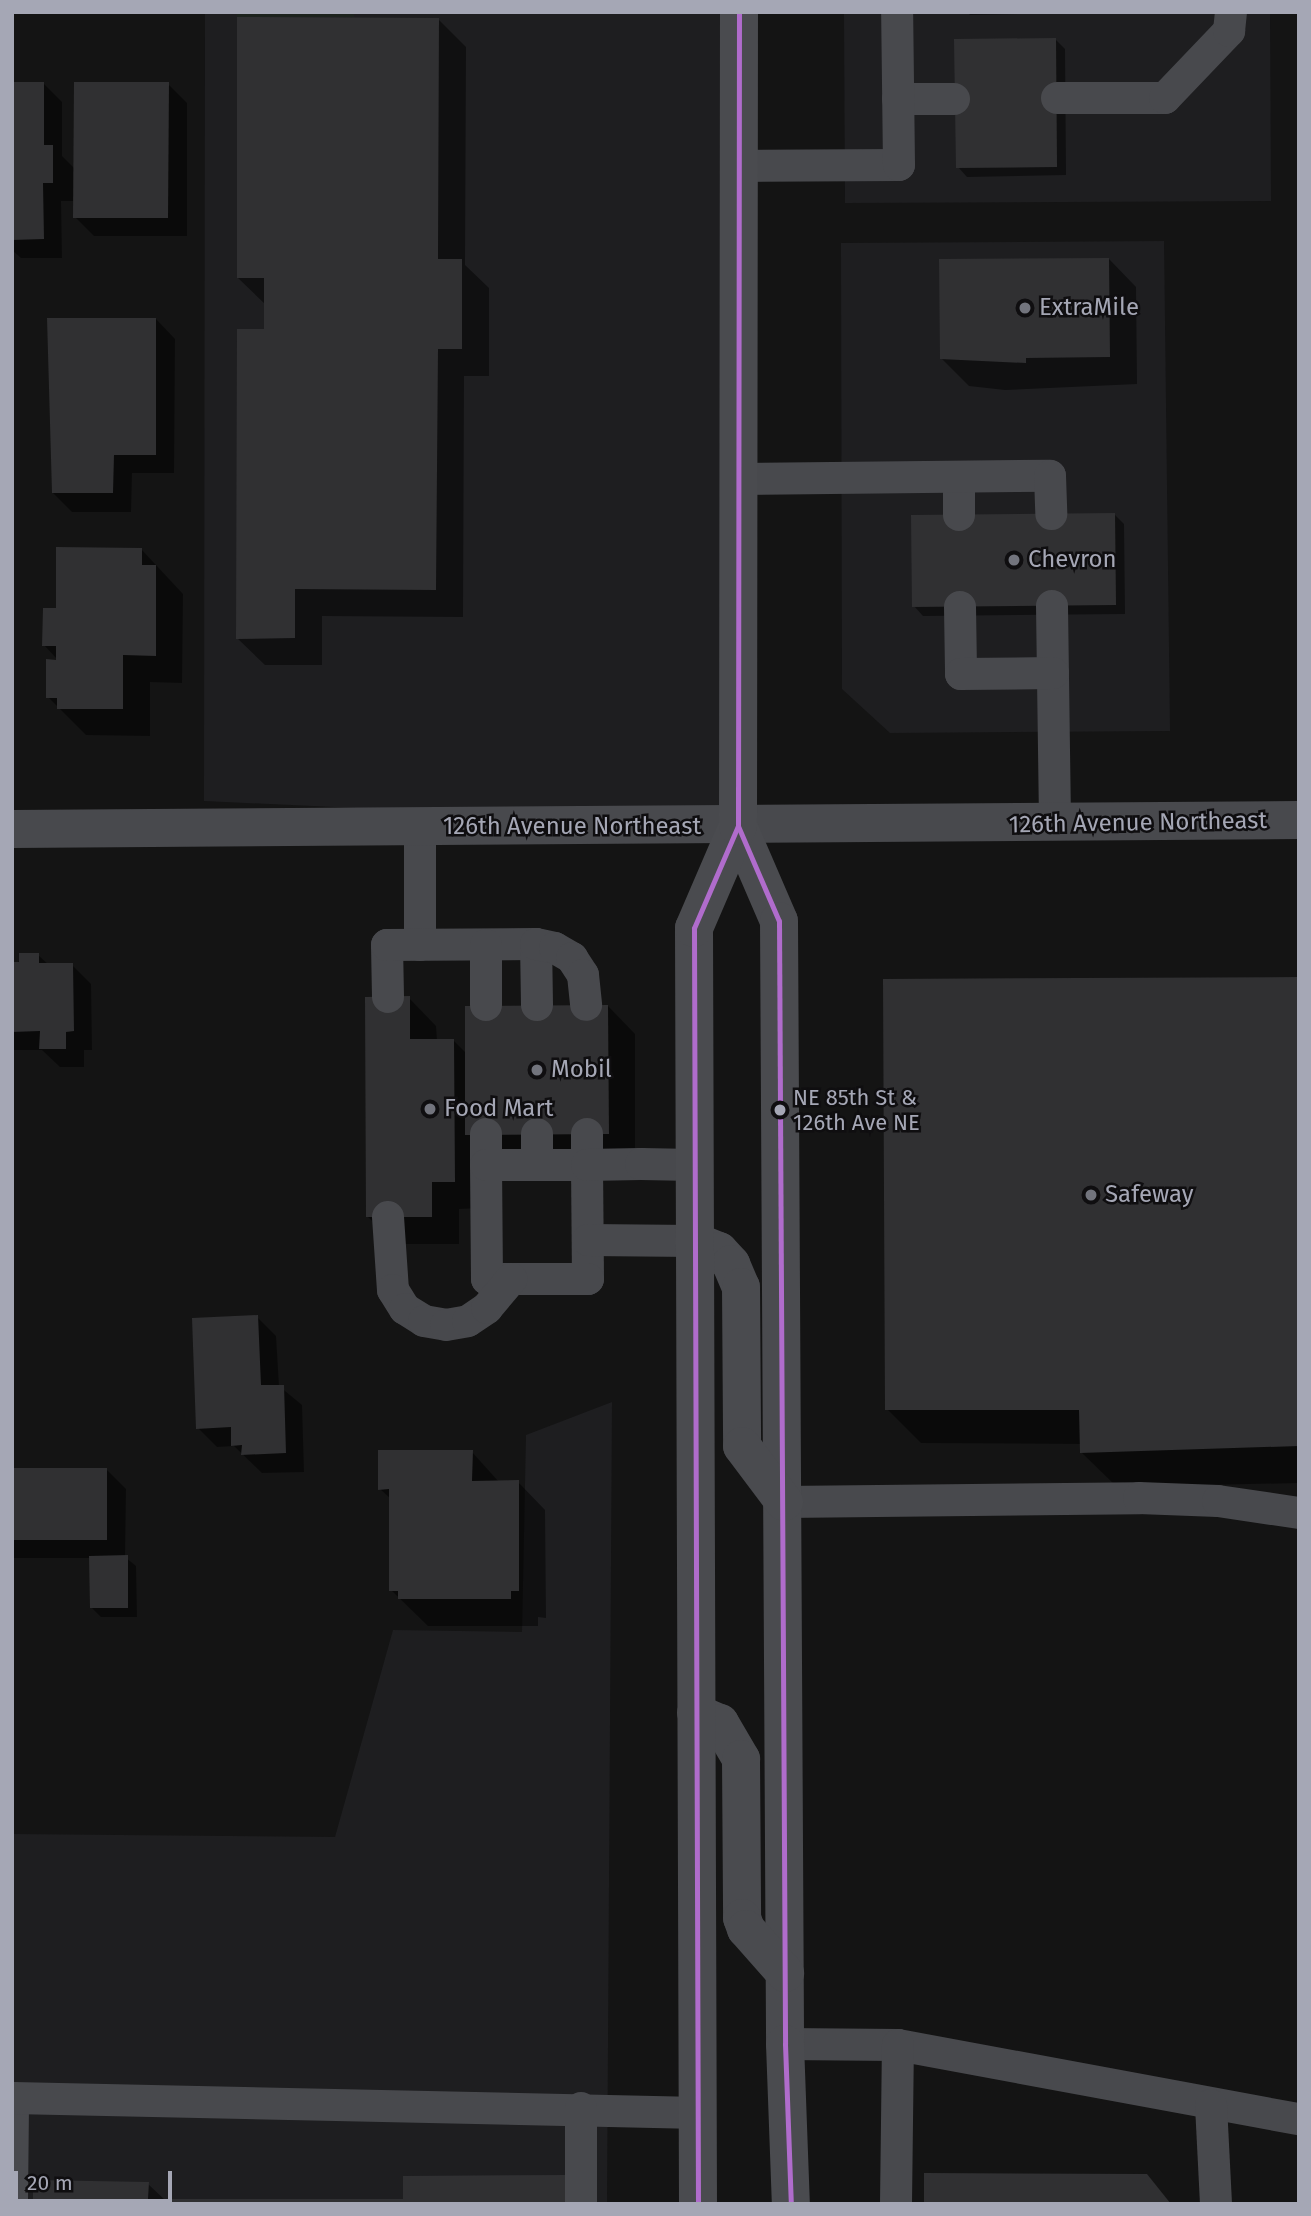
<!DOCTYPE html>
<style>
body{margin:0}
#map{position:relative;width:1311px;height:2216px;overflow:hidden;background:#141414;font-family:"Fira Sans",sans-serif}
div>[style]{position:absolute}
.built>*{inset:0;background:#1e1e20}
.green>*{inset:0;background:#1d231e}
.shadow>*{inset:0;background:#0007}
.building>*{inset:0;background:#303032}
.lane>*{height:32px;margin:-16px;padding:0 16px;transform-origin:16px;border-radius:16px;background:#48494d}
.street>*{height:38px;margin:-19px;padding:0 19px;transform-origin:19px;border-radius:19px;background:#48494d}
.primary>*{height:38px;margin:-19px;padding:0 19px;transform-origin:19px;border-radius:19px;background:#4a4b4f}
.bus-1>*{height:5px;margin:-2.5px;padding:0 2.5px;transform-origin:2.5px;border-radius:2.5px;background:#b06ccc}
.dots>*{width:19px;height:19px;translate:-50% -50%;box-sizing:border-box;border:4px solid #0f0e10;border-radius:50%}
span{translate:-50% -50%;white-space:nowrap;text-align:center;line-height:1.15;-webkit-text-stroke:5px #0f0e10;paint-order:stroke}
.bus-label{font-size:22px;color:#a5a7b5}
.left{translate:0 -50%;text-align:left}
.poi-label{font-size:24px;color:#a5a7b5}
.street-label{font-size:24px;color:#a5a7b5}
.frame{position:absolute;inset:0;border:14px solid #a5a7b5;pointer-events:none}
.scale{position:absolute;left:14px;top:2171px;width:158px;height:32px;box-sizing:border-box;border:4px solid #a5a7b5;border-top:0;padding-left:9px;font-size:21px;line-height:24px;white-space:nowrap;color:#a5a7b5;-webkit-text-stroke:5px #0f0e10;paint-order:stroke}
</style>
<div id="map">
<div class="built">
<div style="clip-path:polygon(205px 12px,739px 12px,738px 826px,204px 801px)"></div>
<div style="clip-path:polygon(844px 12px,1270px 12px,1271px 201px,845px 203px)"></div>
<div style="clip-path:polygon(1164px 241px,1170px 731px,890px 733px,842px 689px,841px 243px)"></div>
<div style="clip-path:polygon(612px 1402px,607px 2204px,12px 2204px,12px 1834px,335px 1837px,393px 1630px,522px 1632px,526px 1435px)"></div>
</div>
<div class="green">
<div style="clip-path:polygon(237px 12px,354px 12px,354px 17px,237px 17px)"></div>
</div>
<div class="shadow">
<div style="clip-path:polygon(967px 12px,1103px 12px,970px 15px)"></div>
<div style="clip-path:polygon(438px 19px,466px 47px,465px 265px,489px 288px,489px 376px,464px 376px,463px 617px,322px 616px,322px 665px,265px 665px,237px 638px,266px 331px,266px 305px,238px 278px)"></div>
<div style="clip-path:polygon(1055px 39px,1065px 49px,1066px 175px,967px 177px,958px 167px)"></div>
<div style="clip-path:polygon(12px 83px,43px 83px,62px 102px,62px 156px,75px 169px,168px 84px,187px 103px,187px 236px,94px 236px,75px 217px,75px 201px,61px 201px,62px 258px,21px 258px,12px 250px)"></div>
<div style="clip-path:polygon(1109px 259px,1136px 287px,1137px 384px,1005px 390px,969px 386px,942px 359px)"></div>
<div style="clip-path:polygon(156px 319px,175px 339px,174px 473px,132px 473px,131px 512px,72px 512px,53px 493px)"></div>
<div style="clip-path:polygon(1115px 515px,1124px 524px,1125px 614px,923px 616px,914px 606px)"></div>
<div style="clip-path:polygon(141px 549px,183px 594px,182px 683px,150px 682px,150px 736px,86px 735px,48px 697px,57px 659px,44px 645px,57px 610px)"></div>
<div style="clip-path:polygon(38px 955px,49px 965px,72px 965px,91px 984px,92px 1050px,84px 1050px,84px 1067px,60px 1067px,42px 1050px,12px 1050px,12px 964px)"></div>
<div style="clip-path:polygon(1299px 979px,1299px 1483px,1117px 1487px,1082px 1453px,1082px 1444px,921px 1443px,887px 1409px)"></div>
<div style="clip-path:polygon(409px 998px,436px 1026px,437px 1040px,453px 1040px,467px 1054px,608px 1006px,635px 1034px,635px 1160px,494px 1161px,481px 1208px,459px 1209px,459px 1244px,396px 1244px,368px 1217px)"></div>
<div style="clip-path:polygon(257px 1317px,276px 1336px,279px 1386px,302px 1405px,304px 1472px,262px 1473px,234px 1446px,217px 1447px,198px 1428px)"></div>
<div style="clip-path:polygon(472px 1452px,499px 1482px,518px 1482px,545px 1510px,546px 1618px,538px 1617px,538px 1626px,428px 1626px,391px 1590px,391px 1499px,380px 1489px)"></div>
<div style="clip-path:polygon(12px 1469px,107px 1470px,126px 1489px,125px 1557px,136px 1566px,137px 1617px,101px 1617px,92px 1608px,91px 1558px,12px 1558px)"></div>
<div style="clip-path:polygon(148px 2184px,166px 2201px,594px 2204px,35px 2204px)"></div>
</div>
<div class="building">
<div style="clip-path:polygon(237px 17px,439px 18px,438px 259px,462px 259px,462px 349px,438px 349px,436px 590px,295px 589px,295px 638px,236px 639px,237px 329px,264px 329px,264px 278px,237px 278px)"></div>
<div style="clip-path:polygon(1056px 38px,1057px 167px,956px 168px,954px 39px)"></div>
<div style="clip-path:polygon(12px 82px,44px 82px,44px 145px,53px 145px,53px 183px,43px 183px,44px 239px,12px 240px)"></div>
<div style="clip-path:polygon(74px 82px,169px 82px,168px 218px,73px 218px)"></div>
<div style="clip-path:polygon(1109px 258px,1110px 357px,1026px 358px,1026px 363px,940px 359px,939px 259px)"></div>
<div style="clip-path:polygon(47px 318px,156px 318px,156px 455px,114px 455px,113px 493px,52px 493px)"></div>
<div style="clip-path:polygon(1115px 513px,1116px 605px,912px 607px,911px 515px)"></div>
<div style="clip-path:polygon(56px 547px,142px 548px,142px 565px,156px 565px,156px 656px,123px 655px,123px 709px,57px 709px,57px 698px,46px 698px,46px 659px,56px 660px,56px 646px,42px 646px,43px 608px,56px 608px)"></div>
<div style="clip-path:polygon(19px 953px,39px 953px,39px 963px,73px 963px,74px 1031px,66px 1032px,66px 1049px,39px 1049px,40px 1031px,12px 1032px,12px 962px,19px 962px)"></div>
<div style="clip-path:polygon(1299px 977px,1299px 1446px,1080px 1453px,1079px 1410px,885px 1410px,883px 979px)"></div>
<div style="clip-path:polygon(410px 996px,410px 1039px,454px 1039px,455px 1182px,432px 1182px,432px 1217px,366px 1217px,365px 997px)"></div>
<div style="clip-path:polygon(608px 1005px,609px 1134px,465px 1135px,465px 1006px)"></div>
<div style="clip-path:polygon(258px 1315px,261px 1385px,284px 1385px,286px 1453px,241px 1455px,242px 1445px,231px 1446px,231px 1427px,196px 1429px,192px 1318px)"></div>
<div style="clip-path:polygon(378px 1450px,473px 1450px,472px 1481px,519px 1480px,519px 1591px,511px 1591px,511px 1599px,398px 1599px,398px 1591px,389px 1591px,389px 1489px,378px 1490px)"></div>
<div style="clip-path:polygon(12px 1468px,107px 1468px,107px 1540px,12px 1540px)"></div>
<div style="clip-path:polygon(128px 1555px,128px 1608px,90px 1608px,89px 1556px)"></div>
<div style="clip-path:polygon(924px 2173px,1147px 2174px,1171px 2204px,924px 2204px)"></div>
<div style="clip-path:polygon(568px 2175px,568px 2204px,33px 2204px,33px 2180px,149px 2182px,148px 2199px,403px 2199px,403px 2176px)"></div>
</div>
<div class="lane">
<div style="left:1057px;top:98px;width:108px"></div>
<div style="left:1165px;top:98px;width:93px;rotate:-46.3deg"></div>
<div style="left:1229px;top:31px;width:19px;rotate:-84deg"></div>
<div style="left:898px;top:99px;width:56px"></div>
<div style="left:739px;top:166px;width:160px;rotate:-0.4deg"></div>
<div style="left:899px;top:165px;width:153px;rotate:-90.7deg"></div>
<div style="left:959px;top:477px;width:38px;rotate:90deg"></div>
<div style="left:738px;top:479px;width:312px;rotate:-0.6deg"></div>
<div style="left:1050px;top:476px;width:38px;rotate:88deg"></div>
<div style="left:1052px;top:606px;width:218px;rotate:89.2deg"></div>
<div style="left:960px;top:607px;width:67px;rotate:89.1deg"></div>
<div style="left:961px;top:674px;width:92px;rotate:-0.6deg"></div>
<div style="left:420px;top:827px;width:118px;rotate:90deg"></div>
<div style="left:388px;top:997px;width:52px;rotate:-91.1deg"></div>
<div style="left:387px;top:945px;width:149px;rotate:-0.4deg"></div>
<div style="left:486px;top:1005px;width:60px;rotate:-90deg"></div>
<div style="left:537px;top:1005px;width:61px;rotate:-90.9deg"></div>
<div style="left:536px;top:944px;width:19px;rotate:12deg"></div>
<div style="left:555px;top:948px;width:20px;rotate:30deg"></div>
<div style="left:572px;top:958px;width:20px;rotate:57deg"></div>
<div style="left:583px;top:975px;width:30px;rotate:84deg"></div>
<div style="left:486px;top:1134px;width:31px;rotate:90deg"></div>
<div style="left:537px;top:1134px;width:31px;rotate:90deg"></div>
<div style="left:587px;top:1134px;width:31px;rotate:90deg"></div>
<div style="left:587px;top:1165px;width:114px;rotate:89.5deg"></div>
<div style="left:588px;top:1279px;width:101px;rotate:180deg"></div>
<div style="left:487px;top:1279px;width:114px;rotate:-90.5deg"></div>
<div style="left:486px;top:1165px;width:101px"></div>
<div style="left:587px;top:1165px;width:54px;rotate:-1.1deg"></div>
<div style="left:641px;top:1164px;width:53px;rotate:1.1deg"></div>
<div style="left:388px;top:1217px;width:73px;rotate:86.1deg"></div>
<div style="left:393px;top:1290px;width:22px;rotate:58deg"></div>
<div style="left:405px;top:1309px;width:22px;rotate:32deg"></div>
<div style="left:424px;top:1321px;width:22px;rotate:10deg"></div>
<div style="left:446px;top:1325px;width:22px;rotate:-10deg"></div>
<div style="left:468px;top:1321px;width:23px;rotate:-34deg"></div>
<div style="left:487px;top:1308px;width:38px;rotate:-50deg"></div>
<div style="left:588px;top:1240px;width:106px;rotate:0.5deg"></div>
<div style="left:784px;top:1502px;width:355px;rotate:-0.6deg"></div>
<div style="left:1139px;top:1498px;width:79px;rotate:2.2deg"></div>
<div style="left:1218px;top:1501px;width:82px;rotate:8.4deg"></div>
<div style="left:785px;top:2044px;width:113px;rotate:0.5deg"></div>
<div style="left:898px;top:2045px;width:408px;rotate:10.5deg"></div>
<div style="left:1211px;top:2105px;width:99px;rotate:87.1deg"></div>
<div style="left:12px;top:2200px;width:102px;rotate:-89.4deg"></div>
<div style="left:13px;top:2098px;width:686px;rotate:1.25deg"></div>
<div style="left:581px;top:2204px;width:96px;rotate:-90deg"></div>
<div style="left:896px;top:2204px;width:159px;rotate:-89.3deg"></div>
</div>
<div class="street">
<div style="left:12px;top:829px;width:1287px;rotate:-0.4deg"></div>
</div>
<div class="primary">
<div style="left:738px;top:826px;width:103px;rotate:66.7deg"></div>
<div style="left:779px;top:921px;width:1123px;rotate:89.69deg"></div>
<div style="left:785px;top:2044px;width:160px;rotate:87.9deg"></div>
<div style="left:694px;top:1241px;width:27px;rotate:22deg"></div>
<div style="left:719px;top:1251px;width:18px;rotate:47deg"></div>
<div style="left:731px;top:1264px;width:25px;rotate:67deg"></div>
<div style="left:741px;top:1287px;width:159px;rotate:89.6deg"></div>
<div style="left:742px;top:1446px;width:70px;rotate:53.1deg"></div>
<div style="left:696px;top:1713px;width:26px;rotate:23deg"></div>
<div style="left:720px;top:1723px;width:42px;rotate:59.7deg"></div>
<div style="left:741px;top:1759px;width:159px;rotate:89.6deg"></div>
<div style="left:742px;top:1918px;width:12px;rotate:70deg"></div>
<div style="left:746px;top:1929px;width:59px;rotate:48.4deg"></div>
<div style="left:698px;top:2204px;width:1276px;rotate:-90.18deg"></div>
<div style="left:694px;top:928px;width:111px;rotate:-66.7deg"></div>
<div style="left:738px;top:826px;width:814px;rotate:-89.93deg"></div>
</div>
<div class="bus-1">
<div style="left:738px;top:788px;width:38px;rotate:90deg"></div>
<div style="left:738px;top:826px;width:103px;rotate:66.7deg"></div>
<div style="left:779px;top:921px;width:1123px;rotate:89.69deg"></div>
<div style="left:785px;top:2044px;width:160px;rotate:87.9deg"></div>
<div style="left:698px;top:2204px;width:1276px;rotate:-90.18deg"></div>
<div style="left:694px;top:928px;width:111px;rotate:-66.7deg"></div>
<div style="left:738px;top:826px;width:814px;rotate:-89.93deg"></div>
</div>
<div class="dots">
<div style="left:1025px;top:308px;background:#72747d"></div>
<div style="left:1014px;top:560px;background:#72747d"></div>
<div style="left:537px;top:1070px;background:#72747d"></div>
<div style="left:430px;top:1109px;background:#72747d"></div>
<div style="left:780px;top:1110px;background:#a5a7b5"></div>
<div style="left:1091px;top:1195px;background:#72747d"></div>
</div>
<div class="bus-label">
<span class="left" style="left:793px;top:1110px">NE 85th St &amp;<br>126th Ave NE</span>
</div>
<div class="poi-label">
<span class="left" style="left:1039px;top:308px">ExtraMile</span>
<span class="left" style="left:1028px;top:560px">Chevron</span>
<span class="left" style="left:551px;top:1070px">Mobil</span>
<span class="left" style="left:444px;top:1109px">Food Mart</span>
<span class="left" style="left:1105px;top:1195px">Safeway</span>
</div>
<div class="street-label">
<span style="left:1138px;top:823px;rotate:-1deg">126th Avenue Northeast</span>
<span style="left:572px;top:827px">126th Avenue Northeast</span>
</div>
<div class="frame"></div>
<div class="scale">20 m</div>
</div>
